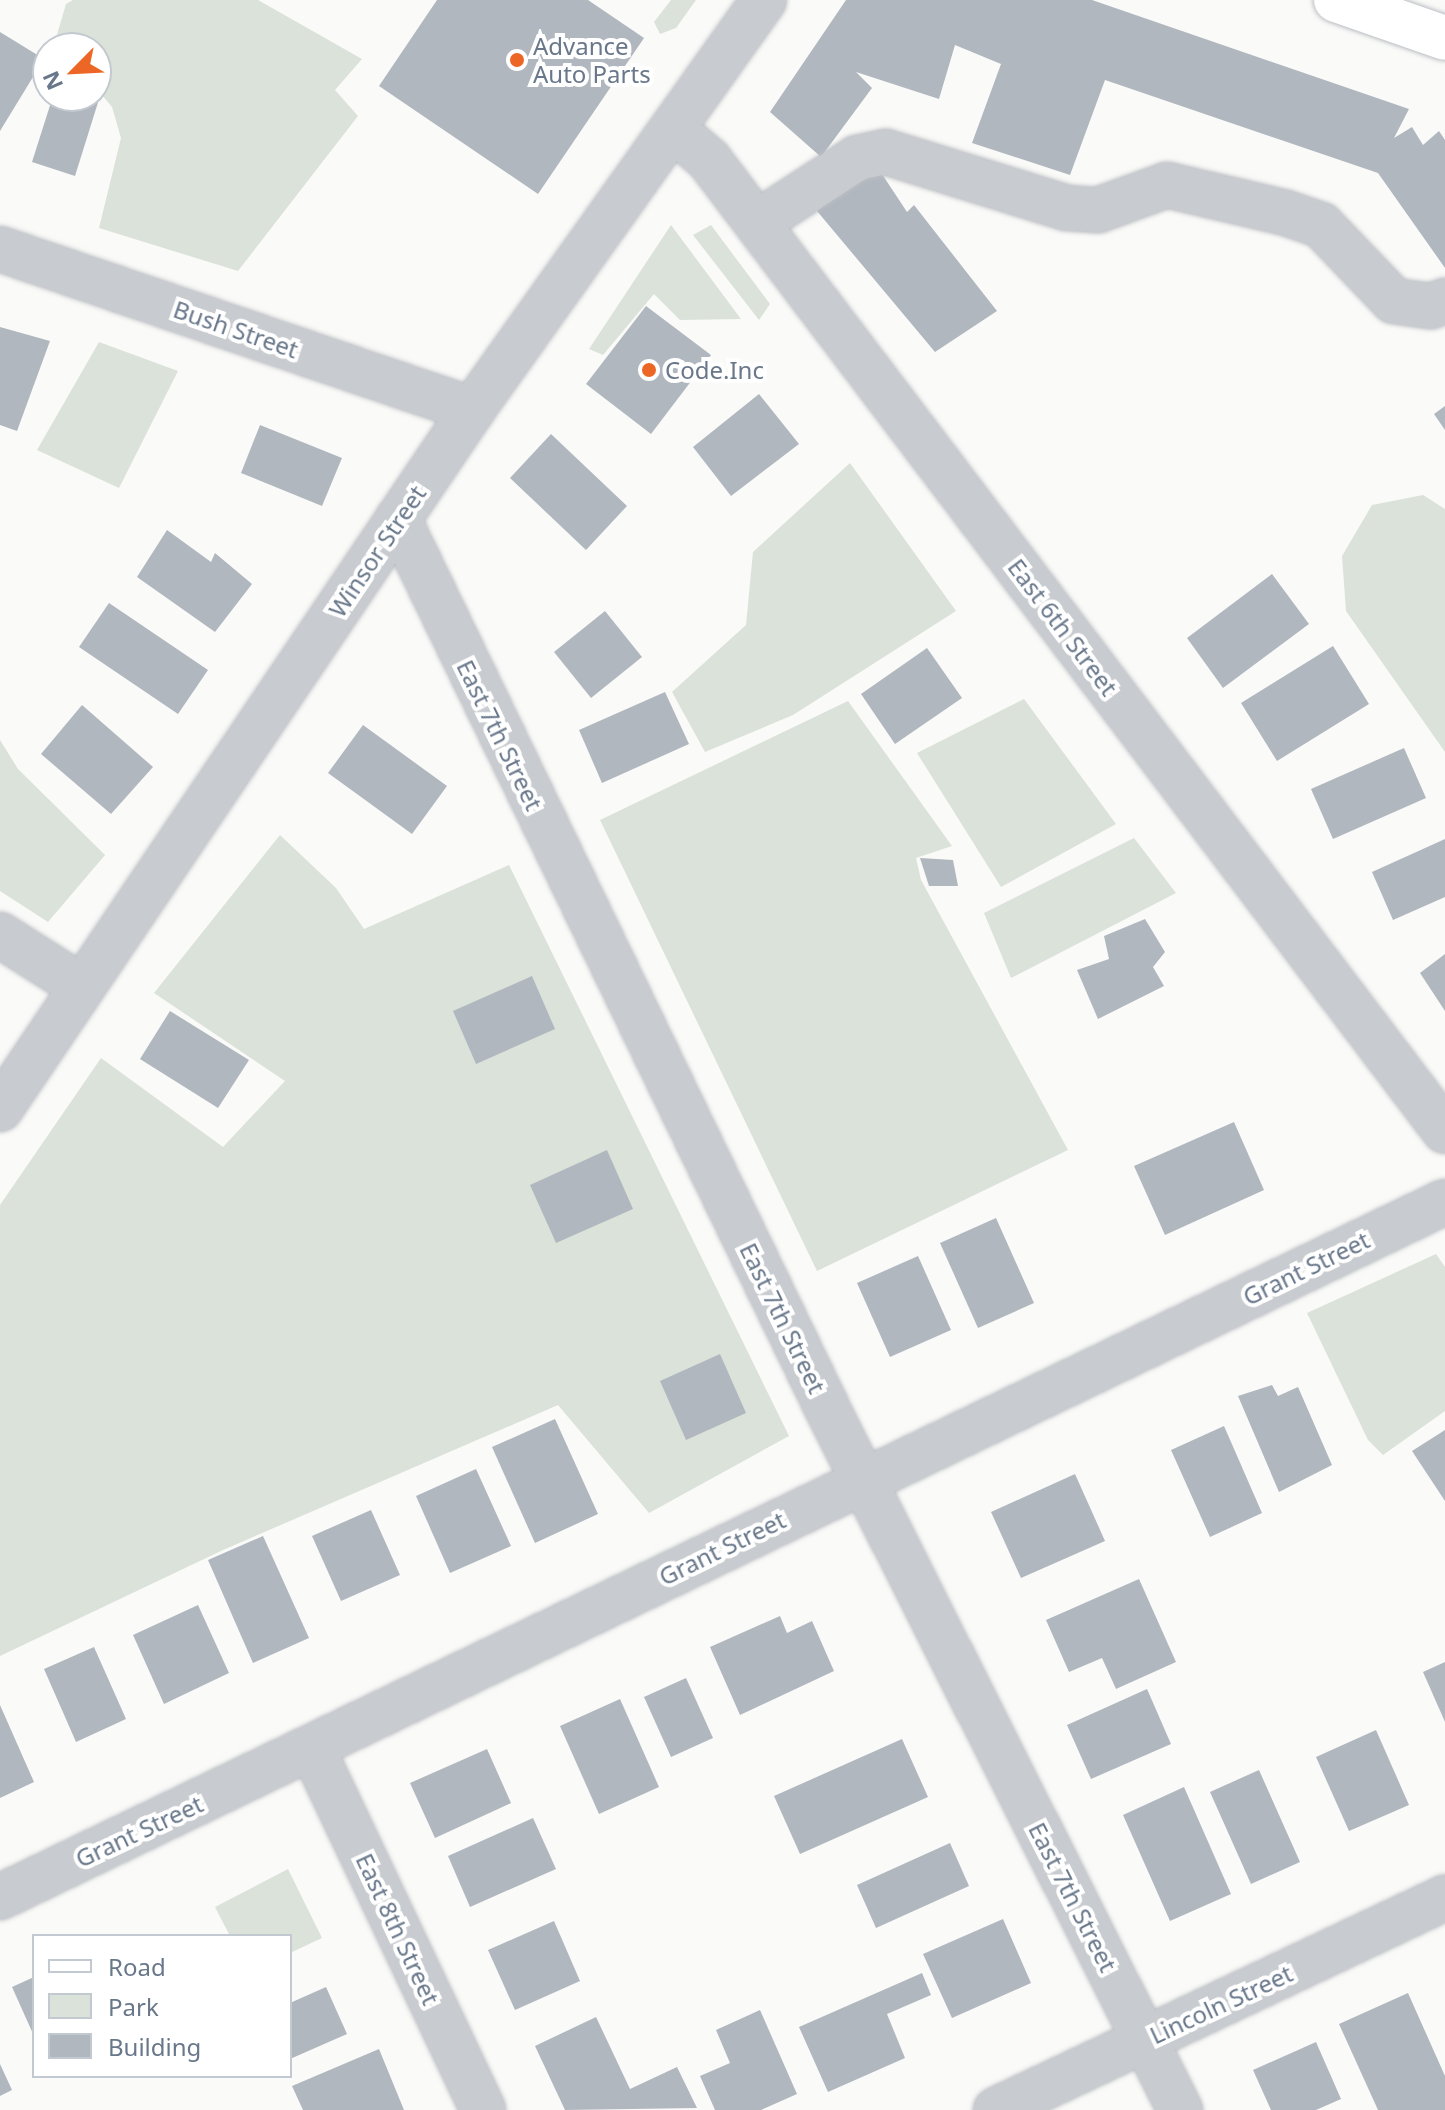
<!DOCTYPE html>
<style>
body{margin:0}
#map{position:relative;width:1445px;height:2110px;overflow:hidden;background:#fafaf8;font-family:"Noto Sans",sans-serif}
div>[style]{position:absolute}
.green>*{inset:0;background:#dbe2d9}
.building>*{inset:0;background:#b1b7bf}
.roads{filter:drop-shadow(0 0 2px #bbbec3) drop-shadow(0 0 2px #bbbec3)}
.minor>*{height:44px;margin:-22px;padding:0 22px;transform-origin:22px;border-radius:22px;background:#c8cbcf}
.tertiary>*{height:44px;margin:-22px;padding:0 22px;transform-origin:22px;border-radius:22px;background:#c8cbcf}
.primary>*{height:44px;margin:-22px;padding:0 22px;transform-origin:22px;border-radius:22px;background:#fff}
.dots>*{width:22px;height:22px;translate:-50% -50%;box-sizing:border-box;border:4px solid #fff;border-radius:50%}
span{translate:-50% -50%;white-space:nowrap;text-align:center;line-height:1.15;-webkit-text-stroke:8px #fff;paint-order:stroke}
.poi-label{font-size:24px;color:#68778a}
.left{translate:0 -50%;text-align:left}
.street-label{font-size:24px;color:#68778a}
.legend{position:absolute;left:32px;top:1934px;width:260px;height:144px;box-sizing:border-box;background:#fff;border:2px solid #c3c9d0;margin:0;padding:10px 14px;list-style:none;font-size:24px;color:#68778a}
.legend li{display:flex;align-items:center;gap:16px;height:40px}
.legend b{width:40px;border:2px solid #c3c9d0}
.north{position:absolute;left:32px;top:32px;width:80px;height:80px;box-sizing:border-box;background:#fff;border:2px solid #c3c9d0;border-radius:50%;rotate:246deg;font-size:22px;font-weight:700;line-height:32px;text-align:center;color:#68778a}
.north::after{content:'';display:block;margin:auto;width:28px;height:36px;background:#ec6726;clip-path:polygon(50% 0,100% 100%,50% 72%,0 100%)}
</style>
<div id="map">
<div class="green">
<div style="clip-path:polygon(73px 0,258px 0,362px 59px,335px 90px,358px 116px,238px 271px,99px 228px,121px 138px,112px 107px,96px 88px,96px 48px,60px 48px,56px 38px,66px 4px)"></div>
<div style="clip-path:polygon(671px 0,696px 0,676px 28px,660px 34px,654px 22px)"></div>
<div style="clip-path:polygon(671px 225px,741px 319px,680px 320px,654px 294px,603px 355px,589px 349px)"></div>
<div style="clip-path:polygon(711px 225px,770px 304px,759px 320px,693px 235px)"></div>
<div style="clip-path:polygon(99px 342px,178px 371px,119px 488px,37px 450px)"></div>
<div style="clip-path:polygon(850px 463px,956px 611px,793px 715px,705px 752px,672px 692px,746px 625px,753px 552px)"></div>
<div style="clip-path:polygon(1423px 495px,1445px 509px,1445px 752px,1346px 611px,1342px 556px,1372px 505px)"></div>
<div style="clip-path:polygon(1024px 699px,1116px 824px,1001px 887px,917px 753px)"></div>
<div style="clip-path:polygon(848px 701px,952px 846px,916px 858px,921px 880px,1068px 1150px,817px 1271px,600px 820px)"></div>
<div style="clip-path:polygon(0 740px,18px 769px,105px 855px,48px 922px,0 891px)"></div>
<div style="clip-path:polygon(280px 835px,336px 888px,364px 929px,509px 865px,789px 1436px,649px 1513px,558px 1405px,223px 1550px,0 1656px,0 1205px,101px 1058px,223px 1147px,285px 1081px,154px 993px)"></div>
<div style="clip-path:polygon(1134px 838px,1176px 893px,1011px 978px,984px 913px)"></div>
<div style="clip-path:polygon(1436px 1254px,1445px 1267px,1445px 1411px,1383px 1455px,1368px 1440px,1307px 1313px)"></div>
<div style="clip-path:polygon(288px 1869px,322px 1938px,290px 1953px,290px 1936px,230px 1936px,215px 1907px)"></div>
</div>
<div class="building">
<div style="clip-path:polygon(437px 0,588px 0,644px 38px,538px 194px,379px 86px)"></div>
<div style="clip-path:polygon(846px 0,1092px 0,1409px 109px,1394px 138px,1412px 127px,1423px 145px,1439px 131px,1445px 140px,1445px 268px,1378px 173px,1105px 80px,1070px 175px,972px 143px,1001px 64px,955px 45px,939px 99px,856px 72px,872px 88px,821px 157px,770px 112px)"></div>
<div style="clip-path:polygon(0 32px,44px 59px,0 131px)"></div>
<div style="clip-path:polygon(96px 94px,100px 96px,75px 176px,32px 162px,53px 96px)"></div>
<div style="clip-path:polygon(874px 162px,907px 212px,914px 205px,997px 311px,935px 352px,817px 211px)"></div>
<div style="clip-path:polygon(646px 306px,711px 355px,651px 434px,586px 384px)"></div>
<div style="clip-path:polygon(0 327px,50px 341px,17px 431px,0 425px)"></div>
<div style="clip-path:polygon(759px 394px,799px 444px,731px 496px,693px 447px)"></div>
<div style="clip-path:polygon(1445px 406px,1445px 430px,1434px 414px)"></div>
<div style="clip-path:polygon(260px 425px,342px 458px,322px 506px,241px 473px)"></div>
<div style="clip-path:polygon(551px 434px,627px 506px,586px 550px,510px 478px)"></div>
<div style="clip-path:polygon(167px 530px,211px 562px,215px 553px,252px 584px,215px 632px,137px 577px)"></div>
<div style="clip-path:polygon(1272px 574px,1309px 624px,1223px 688px,1187px 638px)"></div>
<div style="clip-path:polygon(109px 603px,208px 670px,178px 714px,79px 647px)"></div>
<div style="clip-path:polygon(605px 611px,642px 657px,591px 698px,554px 652px)"></div>
<div style="clip-path:polygon(1333px 646px,1369px 704px,1277px 761px,1241px 703px)"></div>
<div style="clip-path:polygon(927px 648px,962px 698px,895px 744px,861px 694px)"></div>
<div style="clip-path:polygon(665px 692px,689px 744px,602px 783px,579px 730px)"></div>
<div style="clip-path:polygon(82px 705px,153px 767px,111px 814px,41px 754px)"></div>
<div style="clip-path:polygon(363px 725px,447px 786px,412px 834px,328px 773px)"></div>
<div style="clip-path:polygon(1404px 748px,1426px 798px,1333px 839px,1311px 789px)"></div>
<div style="clip-path:polygon(1445px 839px,1445px 897px,1393px 920px,1372px 872px)"></div>
<div style="clip-path:polygon(920px 858px,953px 860px,958px 886px,929px 886px)"></div>
<div style="clip-path:polygon(1145px 919px,1165px 952px,1153px 967px,1164px 986px,1098px 1019px,1077px 970px,1109px 959px,1104px 936px)"></div>
<div style="clip-path:polygon(1445px 954px,1445px 1011px,1420px 973px)"></div>
<div style="clip-path:polygon(532px 976px,555px 1029px,476px 1064px,453px 1011px)"></div>
<div style="clip-path:polygon(170px 1011px,249px 1060px,218px 1108px,140px 1059px)"></div>
<div style="clip-path:polygon(1234px 1122px,1264px 1190px,1165px 1235px,1134px 1166px)"></div>
<div style="clip-path:polygon(607px 1150px,633px 1209px,556px 1243px,530px 1185px)"></div>
<div style="clip-path:polygon(996px 1218px,1034px 1303px,978px 1328px,940px 1243px)"></div>
<div style="clip-path:polygon(918px 1256px,951px 1330px,890px 1357px,857px 1283px)"></div>
<div style="clip-path:polygon(720px 1354px,746px 1413px,686px 1440px,660px 1381px)"></div>
<div style="clip-path:polygon(1272px 1385px,1278px 1396px,1298px 1387px,1332px 1465px,1279px 1492px,1238px 1396px)"></div>
<div style="clip-path:polygon(555px 1419px,598px 1514px,535px 1543px,492px 1447px)"></div>
<div style="clip-path:polygon(1224px 1426px,1262px 1513px,1210px 1537px,1171px 1450px)"></div>
<div style="clip-path:polygon(1445px 1430px,1445px 1501px,1412px 1451px)"></div>
<div style="clip-path:polygon(476px 1469px,511px 1546px,450px 1573px,416px 1496px)"></div>
<div style="clip-path:polygon(1075px 1474px,1105px 1541px,1021px 1578px,991px 1512px)"></div>
<div style="clip-path:polygon(371px 1510px,400px 1575px,341px 1601px,312px 1536px)"></div>
<div style="clip-path:polygon(263px 1536px,309px 1638px,253px 1663px,208px 1560px)"></div>
<div style="clip-path:polygon(1139px 1579px,1176px 1662px,1116px 1689px,1102px 1658px,1069px 1672px,1046px 1620px)"></div>
<div style="clip-path:polygon(198px 1605px,229px 1673px,164px 1704px,133px 1635px)"></div>
<div style="clip-path:polygon(780px 1616px,787px 1633px,812px 1621px,834px 1671px,740px 1715px,710px 1647px)"></div>
<div style="clip-path:polygon(94px 1647px,126px 1719px,76px 1742px,44px 1669px)"></div>
<div style="clip-path:polygon(1445px 1662px,1445px 1722px,1423px 1672px)"></div>
<div style="clip-path:polygon(686px 1678px,713px 1738px,671px 1757px,644px 1697px)"></div>
<div style="clip-path:polygon(1147px 1689px,1171px 1744px,1091px 1779px,1067px 1725px)"></div>
<div style="clip-path:polygon(620px 1699px,659px 1787px,599px 1814px,560px 1726px)"></div>
<div style="clip-path:polygon(0 1705px,34px 1782px,0 1798px)"></div>
<div style="clip-path:polygon(1376px 1730px,1409px 1805px,1349px 1831px,1316px 1757px)"></div>
<div style="clip-path:polygon(902px 1739px,928px 1797px,800px 1854px,774px 1796px)"></div>
<div style="clip-path:polygon(487px 1749px,511px 1803px,435px 1838px,410px 1783px)"></div>
<div style="clip-path:polygon(1259px 1770px,1300px 1862px,1251px 1884px,1210px 1792px)"></div>
<div style="clip-path:polygon(1184px 1787px,1231px 1894px,1170px 1921px,1123px 1815px)"></div>
<div style="clip-path:polygon(533px 1818px,556px 1869px,470px 1907px,448px 1856px)"></div>
<div style="clip-path:polygon(950px 1843px,969px 1886px,876px 1928px,857px 1885px)"></div>
<div style="clip-path:polygon(1003px 1919px,1031px 1983px,952px 2018px,923px 1954px)"></div>
<div style="clip-path:polygon(554px 1921px,580px 1981px,515px 2010px,488px 1950px)"></div>
<div style="clip-path:polygon(922px 1973px,931px 1995px,887px 2014px,905px 2058px,828px 2092px,799px 2027px)"></div>
<div style="clip-path:polygon(34px 1977px,34px 2036px,12px 1987px)"></div>
<div style="clip-path:polygon(326px 1987px,347px 2034px,290px 2059px,290px 2003px)"></div>
<div style="clip-path:polygon(1408px 1993px,1445px 2076px,1445px 2110px,1378px 2110px,1339px 2024px)"></div>
<div style="clip-path:polygon(760px 2010px,797px 2094px,761px 2110px,715px 2110px,700px 2076px,730px 2063px,716px 2030px)"></div>
<div style="clip-path:polygon(596px 2017px,630px 2089px,677px 2067px,697px 2108px,565px 2110px,535px 2046px)"></div>
<div style="clip-path:polygon(1316px 2042px,1341px 2099px,1316px 2110px,1271px 2110px,1253px 2070px)"></div>
<div style="clip-path:polygon(379px 2049px,404px 2110px,303px 2110px,292px 2086px)"></div>
<div style="clip-path:polygon(0 2064px,12px 2090px,0 2096px)"></div>
</div>
<div class="roads">
<div class="minor">
<div style="left:757px;top:223px;width:119px;rotate:-33deg"></div>
<div style="left:857px;top:158px;width:30px;rotate:-12deg"></div>
<div style="left:886px;top:152px;width:189px;rotate:17.2deg"></div>
<div style="left:1067px;top:208px;width:31px;rotate:4deg"></div>
<div style="left:1098px;top:210px;width:73px;rotate:-19.9deg"></div>
<div style="left:1167px;top:185px;width:122px;rotate:13.2deg"></div>
<div style="left:1286px;top:213px;width:37px;rotate:19deg"></div>
<div style="left:1321px;top:225px;width:105px;rotate:46.2deg"></div>
<div style="left:1394px;top:301px;width:37px;rotate:8deg"></div>
<div style="left:1431px;top:306px;width:15px;rotate:-20deg"></div>
<div style="left:0;top:249px;width:499px;rotate:18.8deg"></div>
<div style="left:398px;top:519px;width:1005px;rotate:64.23deg"></div>
<div style="left:835px;top:1424px;width:768px;rotate:63.3deg"></div>
<div style="left:0;top:935px;width:97px;rotate:32.4deg"></div>
<div style="left:312px;top:1748px;width:400px;rotate:64.7deg"></div>
<div style="left:0;top:1897px;width:1603px;rotate:-25.69deg"></div>
<div style="left:996px;top:2110px;width:497px;rotate:-25.3deg"></div>
</div>
<div class="tertiary">
<div style="left:673px;top:129px;width:48px;rotate:40.7deg"></div>
<div style="left:709px;top:160px;width:1218px;rotate:52.84deg"></div>
<div style="left:0;top:1109px;width:843px;rotate:-55.97deg"></div>
<div style="left:472px;top:410px;width:503px;rotate:-54.54deg"></div>
</div>
<div class="primary">
<div style="left:1336px;top:0;width:115px;rotate:19.2deg"></div>
</div>
</div>
<div class="dots">
<div style="left:517px;top:60px;background:#ec6726"></div>
<div style="left:649px;top:370px;background:#ec6726"></div>
</div>
<div class="poi-label">
<span class="left" style="left:533px;top:60px">Advance<br>Auto Parts</span>
<span class="left" style="left:665px;top:370px">Code.Inc</span>
</div>
<div class="street-label">
<span style="left:236px;top:329px;rotate:19deg">Bush Street</span>
<span style="left:377px;top:551px;rotate:-56deg">Winsor Street</span>
<span style="left:1063px;top:627px;rotate:53deg">East 6th Street</span>
<span style="left:500px;top:735px;rotate:64deg">East 7th Street</span>
<span style="left:1306px;top:1268px;rotate:-26deg">Grant Street</span>
<span style="left:783px;top:1318px;rotate:64deg">East 7th Street</span>
<span style="left:722px;top:1548px;rotate:-26deg">Grant Street</span>
<span style="left:139px;top:1831px;rotate:-25deg">Grant Street</span>
<span style="left:1073px;top:1897px;rotate:63deg">East 7th Street</span>
<span style="left:398px;top:1929px;rotate:65deg">East 8th Street</span>
<span style="left:1221px;top:2004px;rotate:-25deg">Lincoln Street</span>
</div>
<ul class="legend">
<li><b style="height:10px;background:#fff"></b>Road</li>
<li><b style="height:22px;background:#dbe2d9"></b>Park</li>
<li><b style="height:22px;background:#b1b7bf"></b>Building</li>
</ul>
<div class="north">N</div>
</div>
